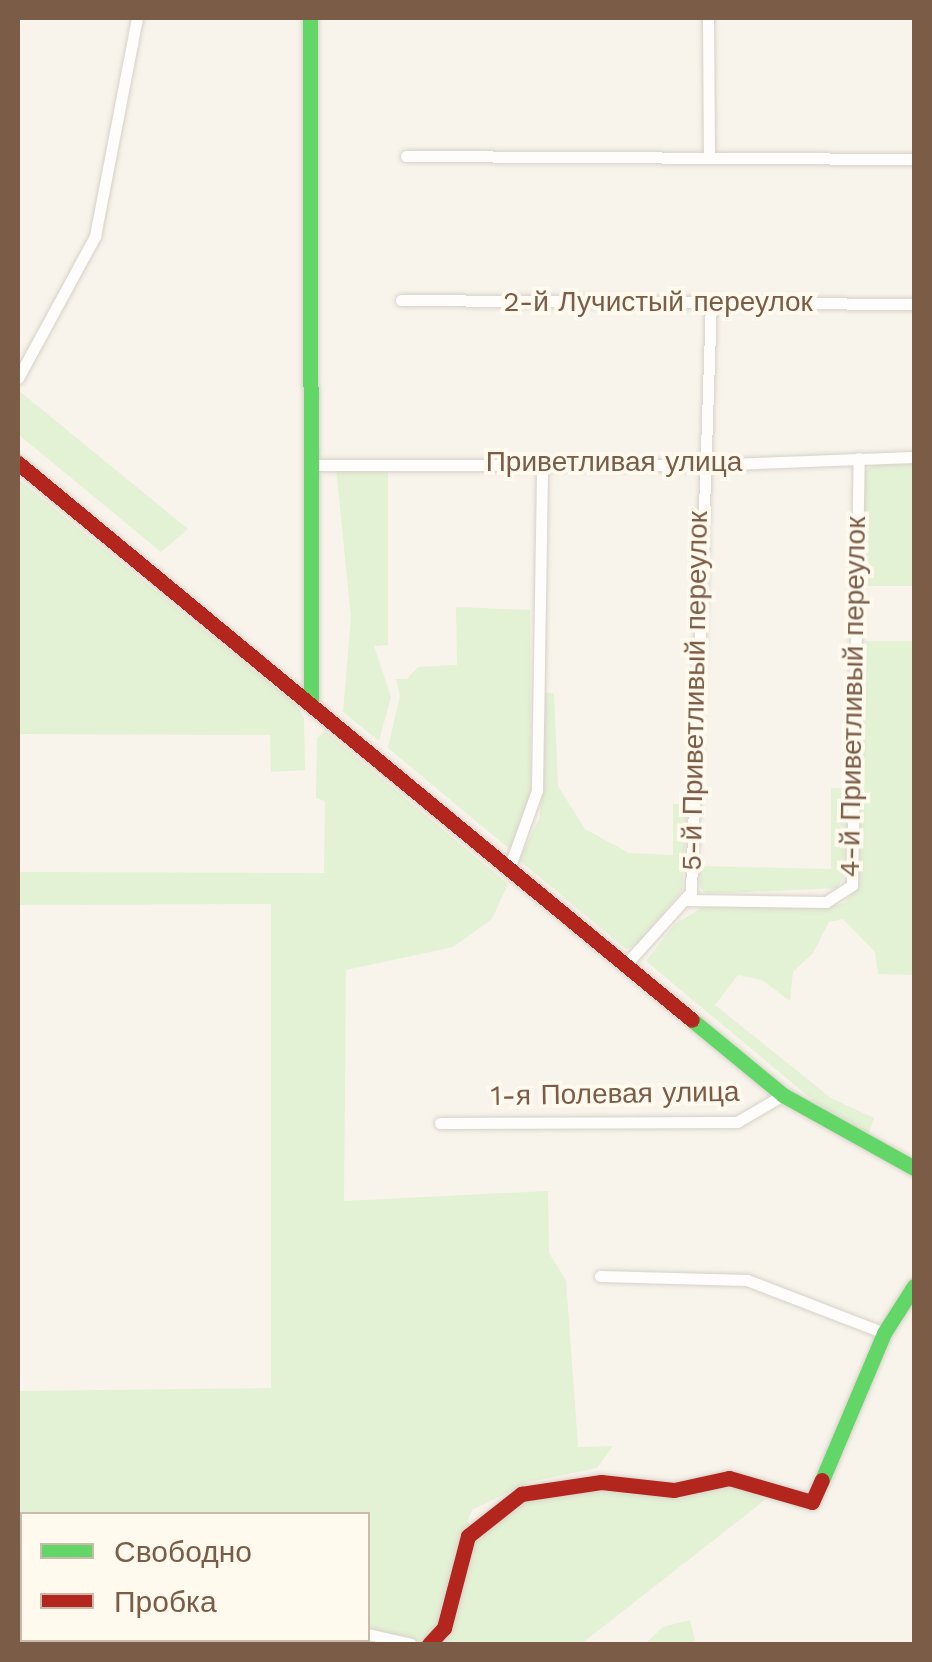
<!DOCTYPE html>
<meta charset="utf-8">
<style>
body{margin:0}
#map{position:relative;width:932px;height:1662px;overflow:hidden;background:#f8f4eb;font-family:"Work Sans",sans-serif}
div>[style]{position:absolute}
.green>*{inset:0;background:#e3f1d4}
.roads{filter:drop-shadow(0 0 2px #d7d1c9) drop-shadow(0 0 2px #d7d1c9)}
.street>*{height:11px;margin:-5.5px;padding:0 5.5px;transform-origin:5.5px;border-radius:5.5px;background:#fefdfc}
.fast>*{height:15px;margin:-7.5px;padding:0 7.5px;transform-origin:7.5px;border-radius:7.5px;background:#63d668}
.jam>*{height:15px;margin:-7.5px;padding:0 7.5px;transform-origin:7.5px;border-radius:7.5px;background:#b3261e}
span{translate:-50% -50%;white-space:nowrap;text-align:center;line-height:1.15;-webkit-text-stroke:8px #fff9ee;paint-order:stroke}
.street-label{font-size:28px;color:#7a5c47}
.frame{position:absolute;inset:0;border:20px solid #7a5c47;pointer-events:none}
.legend{position:absolute;left:20px;top:1512px;width:350px;height:130px;box-sizing:border-box;background:#fff9ee;border:2px solid #cabaab;margin:0;padding:12px 18px;list-style:none;font-size:30px;color:#7a5c47}
.legend li{display:flex;align-items:center;gap:20px;height:50px}
.legend b{width:50px;border:2px solid #cabaab}
</style>
<div id="map">
<div class="green">
<div style="clip-path:polygon(18px 390px,188px 529px,161px 552px,18px 434px)"></div>
<div style="clip-path:polygon(878px 462px,914px 463px,914px 586px,863px 586px,862px 473px)"></div>
<div style="clip-path:polygon(336px 467px,388px 468px,388px 645px,374px 646px,391px 697px,379px 741px,343px 712px,351px 618px)"></div>
<div style="clip-path:polygon(18px 479px,296px 705px,304px 718px,305px 770px,271px 772px,270px 735px,18px 734px)"></div>
<div style="clip-path:polygon(456px 607px,530px 610px,531px 794px,511px 850px,388px 748px,400px 696px,396px 679px,407px 679px,418px 667px,457px 665px)"></div>
<div style="clip-path:polygon(865px 641px,914px 641px,914px 975px,878px 974px,875px 952px,843px 919px,829px 922px,813px 953px,793px 972px,790px 1001px,762px 980px,738px 975px,715px 1005px,831px 1098px,874px 1118px,868px 1135px,826px 1111px,646px 961px,675px 924px,705px 906px,826px 907px,844px 903px,859px 887px)"></div>
<div style="clip-path:polygon(543px 693px,554px 693px,558px 786px,585px 829px,629px 853px,673px 855px,673px 804px,688px 804px,682px 891px,637px 945px,626px 949px,519px 860px,540px 817px)"></div>
<div style="clip-path:polygon(325px 731px,508px 884px,492px 919px,453px 947px,346px 970px,344px 1201px,548px 1191px,549px 1253px,566px 1280px,578px 1447px,613px 1446px,597px 1468px,530px 1482px,472px 1510px,467px 1522px,479px 1531px,519px 1502px,616px 1488px,661px 1497px,738px 1486px,765px 1500px,581px 1644px,232px 1644px,368px 1640px,368px 1514px,22px 1514px,18px 1633px,18px 1391px,271px 1388px,271px 904px,18px 905px,18px 872px,324px 873px,325px 801px,316px 798px,317px 738px)"></div>
<div style="clip-path:polygon(831px 788px,850px 788px,848px 870px,837px 888px,706px 894px,700px 887px,698px 866px,831px 869px)"></div>
<div style="clip-path:polygon(690px 1620px,696px 1644px,645px 1644px,663px 1627px)"></div>
</div>
<div class="roads">
<div class="street">
<div style="left:708px;top:18px;width:139px;rotate:89.6deg"></div>
<div style="left:406px;top:156px;width:508px;rotate:0.34deg"></div>
<div style="left:401px;top:300px;width:513px;rotate:0.45deg"></div>
<div style="left:18px;top:378px;width:162px;rotate:-61.5deg"></div>
<div style="left:95px;top:236px;width:222px;rotate:-79.1deg"></div>
<div style="left:314px;top:465px;width:390px"></div>
<div style="left:704px;top:465px;width:210px;rotate:-2.2deg"></div>
<div style="left:510px;top:866px;width:81px;rotate:-70.4deg"></div>
<div style="left:537px;top:790px;width:327px;rotate:-89.1deg"></div>
<div style="left:687px;top:900px;width:139px;rotate:0.8deg"></div>
<div style="left:826px;top:902px;width:31px;rotate:-33deg"></div>
<div style="left:852px;top:885px;width:427px;rotate:-89.1deg"></div>
<div style="left:626px;top:964px;width:97px;rotate:-47.9deg"></div>
<div style="left:691px;top:892px;width:589px;rotate:-88.06deg"></div>
<div style="left:440px;top:1123px;width:297px;rotate:-0.2deg"></div>
<div style="left:737px;top:1122px;width:53px;rotate:-30.4deg"></div>
<div style="left:600px;top:1276px;width:147px;rotate:1.6deg"></div>
<div style="left:747px;top:1280px;width:147px;rotate:21.1deg"></div>
<div style="left:368px;top:1634px;width:44px;rotate:13.1deg"></div>
<div style="left:18px;top:1643px;width:13px;rotate:-13deg"></div>
<div style="left:220px;top:1644px;width:4px;rotate:-76deg"></div>
</div>
<div class="fast">
<div style="left:310px;top:18px;width:687px;rotate:89.92deg"></div>
<div style="left:692px;top:1020px;width:118px;rotate:39.5deg"></div>
<div style="left:783px;top:1095px;width:150px;rotate:29.1deg"></div>
<div style="left:822px;top:1480px;width:160px;rotate:-67.1deg"></div>
<div style="left:884px;top:1333px;width:56px;rotate:-57.4deg"></div>
</div>
<div class="jam">
<div style="left:18px;top:463px;width:874px;rotate:39.57deg"></div>
<div style="left:429px;top:1644px;width:22px;rotate:-47deg"></div>
<div style="left:444px;top:1628px;width:95px;rotate:-75.4deg"></div>
<div style="left:468px;top:1536px;width:68px;rotate:-38.4deg"></div>
<div style="left:521px;top:1494px;width:81px;rotate:-8.5deg"></div>
<div style="left:601px;top:1482px;width:73px;rotate:6.3deg"></div>
<div style="left:674px;top:1490px;width:56px;rotate:-12.3deg"></div>
<div style="left:729px;top:1478px;width:86px;rotate:16.1deg"></div>
<div style="left:812px;top:1502px;width:24px;rotate:-66deg"></div>
</div>
</div>
<div class="street-label">
<span style="left:658px;top:302px">2-й Лучистый переулок</span>
<span style="left:614px;top:462px">Приветливая улица</span>
<span style="left:695px;top:691px;rotate:-89deg">5-й Приветливый переулок</span>
<span style="left:853px;top:697px;rotate:-89deg">4-й Приветливый переулок</span>
<span style="left:615px;top:1094px;rotate:-1deg">1-я Полевая улица</span>
</div>
<div class="frame"></div>
<ul class="legend">
<li><b style="height:12px;background:#63d668"></b>Свободно</li>
<li><b style="height:12px;background:#b3261e"></b>Пробка</li>
</ul>
</div>
